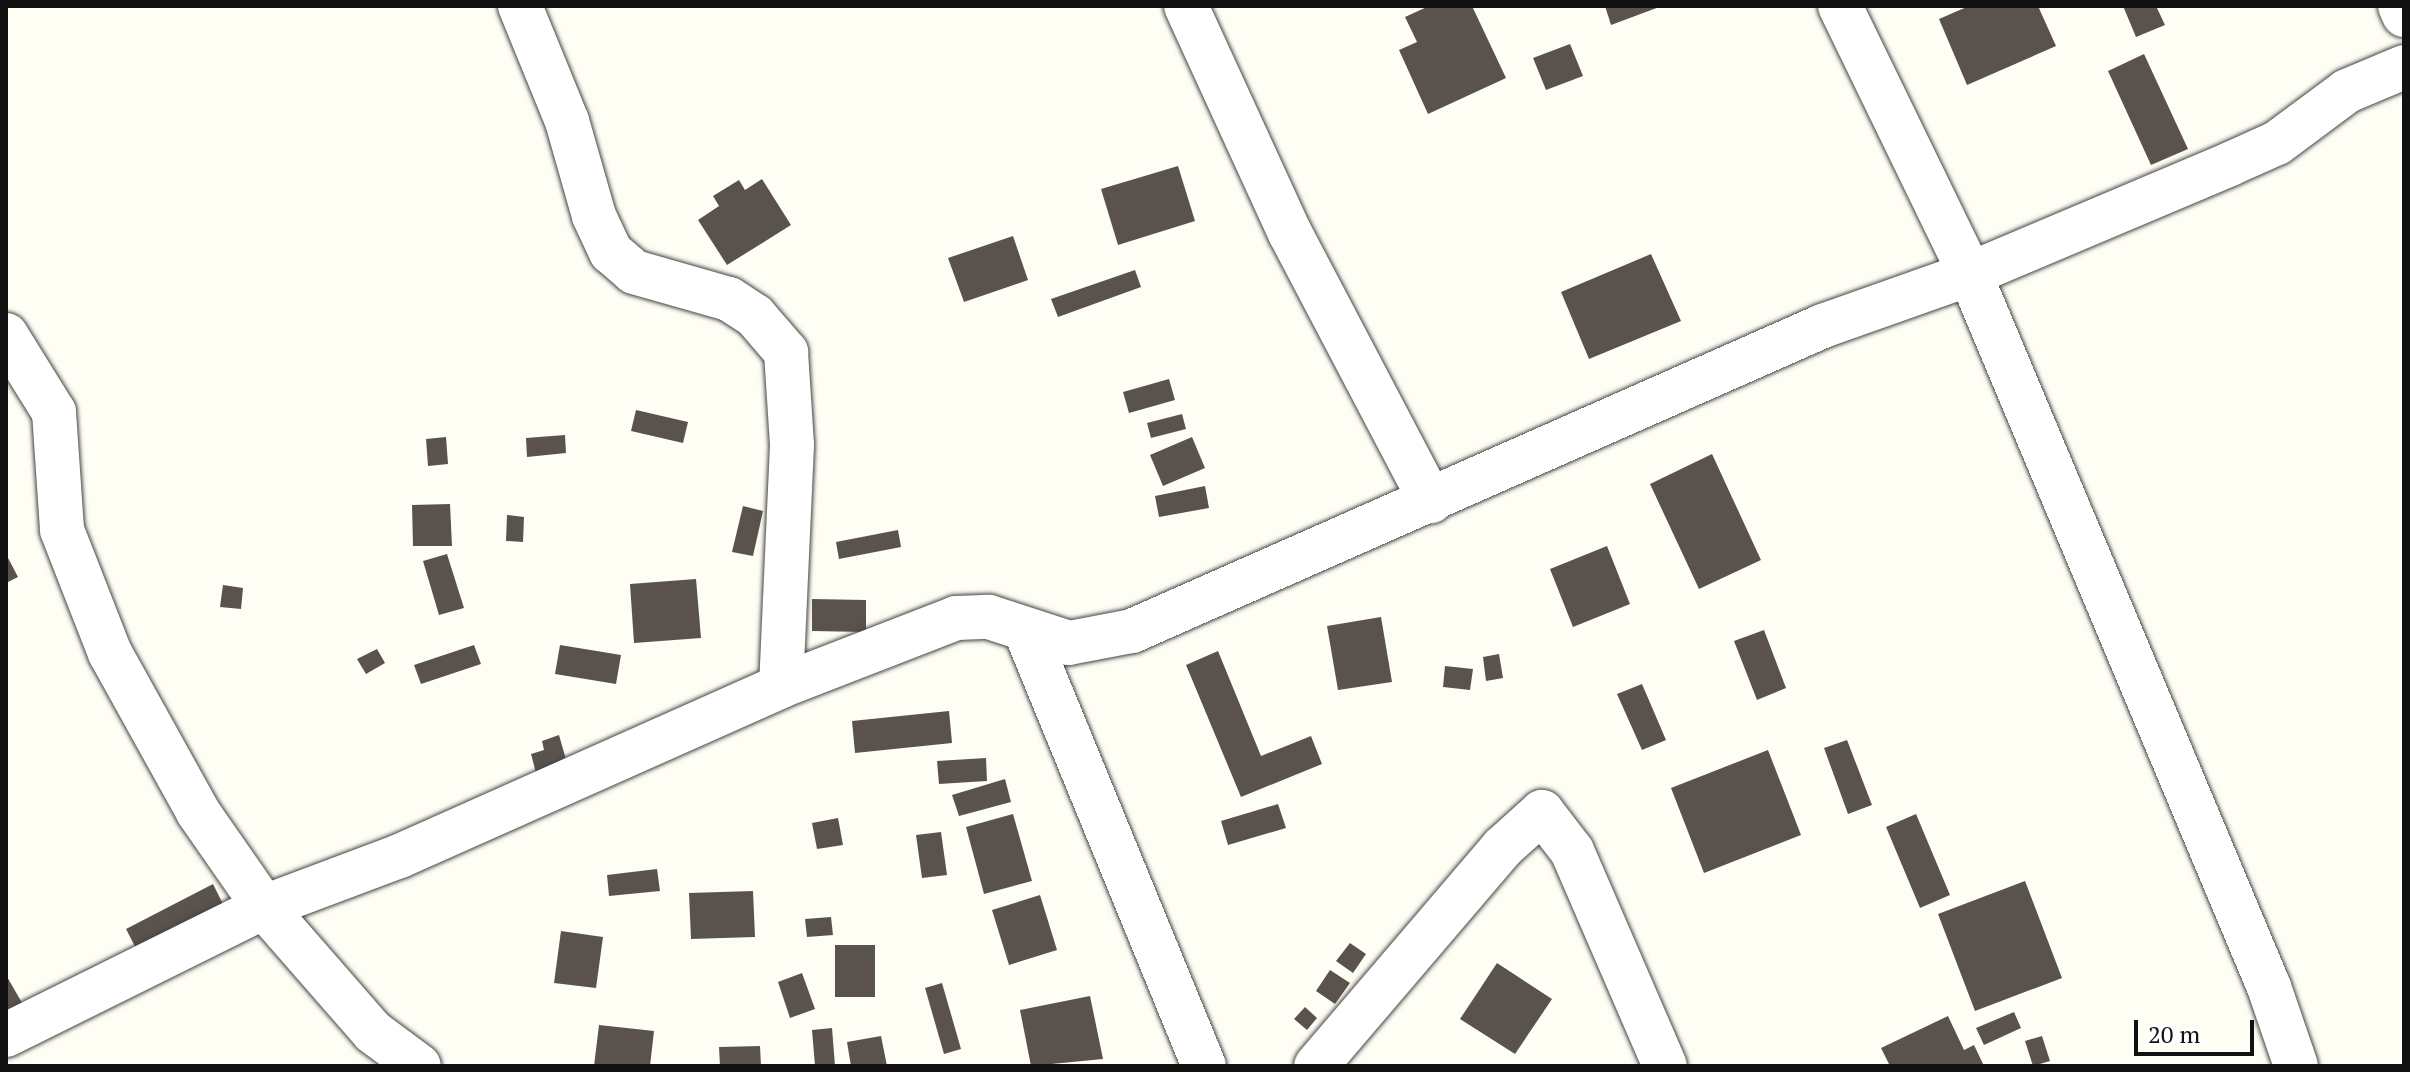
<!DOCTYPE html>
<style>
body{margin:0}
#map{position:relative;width:2410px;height:1072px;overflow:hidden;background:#fffef5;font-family:"PT Serif",serif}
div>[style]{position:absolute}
.building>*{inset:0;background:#5a534d}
.roads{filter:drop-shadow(0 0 2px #444) drop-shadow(0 0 2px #444)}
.minor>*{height:44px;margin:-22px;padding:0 22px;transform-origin:22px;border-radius:22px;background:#fff}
span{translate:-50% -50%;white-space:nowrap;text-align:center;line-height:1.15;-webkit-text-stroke:8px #fff;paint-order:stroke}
.frame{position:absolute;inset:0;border:8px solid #111;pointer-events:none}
.scale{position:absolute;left:2134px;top:1020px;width:120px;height:36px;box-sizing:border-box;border:4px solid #111;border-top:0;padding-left:10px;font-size:24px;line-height:28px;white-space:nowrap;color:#111;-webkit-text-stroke:6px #fff;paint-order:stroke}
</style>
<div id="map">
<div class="building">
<div style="clip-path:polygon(1429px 6px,1472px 6px,1506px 78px,1428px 114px,1399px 50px,1417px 42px,1405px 17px)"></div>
<div style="clip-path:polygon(1605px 6px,1662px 6px,1611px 25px)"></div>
<div style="clip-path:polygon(1969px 6px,2038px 6px,2056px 46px,1967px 85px,1939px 19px)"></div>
<div style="clip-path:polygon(2123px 6px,2156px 6px,2165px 25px,2136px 37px)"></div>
<div style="clip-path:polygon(1570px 44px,1583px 76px,1546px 90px,1533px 58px)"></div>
<div style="clip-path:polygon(2144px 54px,2188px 149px,2151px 165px,2108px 71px)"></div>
<div style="clip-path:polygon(1178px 166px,1195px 221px,1118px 245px,1101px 189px)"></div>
<div style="clip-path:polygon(762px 179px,791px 225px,727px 265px,698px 220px,719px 206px,713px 196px,739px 180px,745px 190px)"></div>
<div style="clip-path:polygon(1013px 236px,1028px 280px,964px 302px,948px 258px)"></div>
<div style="clip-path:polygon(1651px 254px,1681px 321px,1589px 359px,1561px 292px)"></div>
<div style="clip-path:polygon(1135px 270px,1141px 287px,1058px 317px,1051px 299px)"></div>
<div style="clip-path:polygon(1169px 379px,1175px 400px,1129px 413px,1123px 392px)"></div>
<div style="clip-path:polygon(636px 410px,688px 422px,683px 443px,631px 431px)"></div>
<div style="clip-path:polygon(1182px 414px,1186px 429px,1151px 438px,1147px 423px)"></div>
<div style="clip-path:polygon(565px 435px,566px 453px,527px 457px,526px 438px)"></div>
<div style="clip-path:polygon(446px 437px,448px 464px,428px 466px,426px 439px)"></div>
<div style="clip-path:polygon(1192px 437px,1205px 468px,1163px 486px,1150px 455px)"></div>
<div style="clip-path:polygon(1712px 454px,1761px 560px,1699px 589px,1650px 484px)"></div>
<div style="clip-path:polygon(1205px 486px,1209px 508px,1159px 517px,1155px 496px)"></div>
<div style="clip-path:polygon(450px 504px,452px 546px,413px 546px,412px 505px)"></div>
<div style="clip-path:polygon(743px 506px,763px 511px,753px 556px,732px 552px)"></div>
<div style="clip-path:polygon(507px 515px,524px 517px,523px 542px,506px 541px)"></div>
<div style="clip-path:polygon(898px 530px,901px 547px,839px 559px,836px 542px)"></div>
<div style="clip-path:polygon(1607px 546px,1630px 604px,1573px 627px,1550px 569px)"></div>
<div style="clip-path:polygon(6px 554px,18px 577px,6px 583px)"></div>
<div style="clip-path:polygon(447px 554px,464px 608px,439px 615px,423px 561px)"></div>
<div style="clip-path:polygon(696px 579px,701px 638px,634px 643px,630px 584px)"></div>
<div style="clip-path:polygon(223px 585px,243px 588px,241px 609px,220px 607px)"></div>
<div style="clip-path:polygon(812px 599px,866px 600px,866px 632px,812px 631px)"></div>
<div style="clip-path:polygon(1381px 617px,1392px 682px,1338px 690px,1327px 626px)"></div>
<div style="clip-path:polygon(1764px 630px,1786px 688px,1757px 700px,1734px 641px)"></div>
<div style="clip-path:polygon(474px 645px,481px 664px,421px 684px,414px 665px)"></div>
<div style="clip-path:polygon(560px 645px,621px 655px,616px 684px,555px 674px)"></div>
<div style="clip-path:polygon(377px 649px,385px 663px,366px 674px,357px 659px)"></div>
<div style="clip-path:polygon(1218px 651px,1261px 756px,1311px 736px,1322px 764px,1241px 797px,1186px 665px)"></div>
<div style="clip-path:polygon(1499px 654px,1503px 678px,1486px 681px,1483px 657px)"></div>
<div style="clip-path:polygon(1445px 666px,1473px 669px,1470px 690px,1443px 687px)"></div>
<div style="clip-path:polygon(1642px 684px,1666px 740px,1642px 750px,1617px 694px)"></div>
<div style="clip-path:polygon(949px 711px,952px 743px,855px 753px,852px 721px)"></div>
<div style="clip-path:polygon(559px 735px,567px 763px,536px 773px,531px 754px,544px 750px,542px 741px)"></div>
<div style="clip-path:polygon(1847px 740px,1872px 805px,1848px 814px,1824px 748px)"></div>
<div style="clip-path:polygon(1768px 750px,1801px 835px,1704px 873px,1671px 788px)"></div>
<div style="clip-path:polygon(986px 758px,987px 781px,939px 784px,937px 761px)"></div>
<div style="clip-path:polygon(1005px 779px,1011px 802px,959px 816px,952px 795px)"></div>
<div style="clip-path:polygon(1278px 804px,1286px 828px,1228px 845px,1221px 821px)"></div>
<div style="clip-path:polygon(1013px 814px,1032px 881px,984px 894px,966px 827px)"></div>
<div style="clip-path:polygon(1916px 814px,1950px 895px,1920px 908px,1886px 827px)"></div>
<div style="clip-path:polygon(838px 818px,843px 845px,817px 849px,812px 823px)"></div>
<div style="clip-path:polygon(941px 832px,947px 875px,922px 878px,916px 835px)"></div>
<div style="clip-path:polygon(657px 869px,660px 891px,609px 896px,607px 875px)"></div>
<div style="clip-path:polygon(2025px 881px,2062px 978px,1975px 1011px,1938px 914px)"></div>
<div style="clip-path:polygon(213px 884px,228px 914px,141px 958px,126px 929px)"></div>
<div style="clip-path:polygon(753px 891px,755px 937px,691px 939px,689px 893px)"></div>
<div style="clip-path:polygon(1040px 895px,1057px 950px,1009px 965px,992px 910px)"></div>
<div style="clip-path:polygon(831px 917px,833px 935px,807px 937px,805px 919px)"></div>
<div style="clip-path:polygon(561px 931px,603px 937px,596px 988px,554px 983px)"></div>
<div style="clip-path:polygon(1350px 943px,1366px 954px,1353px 973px,1336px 961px)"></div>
<div style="clip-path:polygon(835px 945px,875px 945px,875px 997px,835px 997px)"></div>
<div style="clip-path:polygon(1497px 963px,1552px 999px,1515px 1054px,1460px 1019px)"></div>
<div style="clip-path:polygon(1330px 970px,1350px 983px,1335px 1004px,1316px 991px)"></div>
<div style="clip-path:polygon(802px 973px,815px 1009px,790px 1018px,778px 982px)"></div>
<div style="clip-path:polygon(6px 975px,29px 1015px,6px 1028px)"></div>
<div style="clip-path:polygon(942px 983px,961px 1049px,944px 1054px,925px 988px)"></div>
<div style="clip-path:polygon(1090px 996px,1103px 1059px,1031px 1066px,1020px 1010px)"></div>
<div style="clip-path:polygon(1305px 1007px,1317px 1018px,1307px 1030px,1294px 1019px)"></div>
<div style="clip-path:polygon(2014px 1012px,2021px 1028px,1984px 1045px,1976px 1028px)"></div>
<div style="clip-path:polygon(1948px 1016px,1964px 1050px,1974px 1045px,1984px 1066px,1890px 1066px,1881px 1048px)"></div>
<div style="clip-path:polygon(599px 1025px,654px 1031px,650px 1066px,594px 1066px)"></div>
<div style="clip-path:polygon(832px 1028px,835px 1066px,815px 1066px,812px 1030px)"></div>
<div style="clip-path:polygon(881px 1036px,887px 1066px,851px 1066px,847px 1042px)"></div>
<div style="clip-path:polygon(2042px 1036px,2050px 1061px,2033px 1066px,2025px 1041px)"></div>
<div style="clip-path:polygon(760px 1046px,761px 1066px,720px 1066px,719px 1047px)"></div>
</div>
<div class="roads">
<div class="minor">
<div style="left:520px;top:6px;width:124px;rotate:67.8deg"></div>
<div style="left:567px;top:121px;width:99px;rotate:74.1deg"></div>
<div style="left:594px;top:216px;width:40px;rotate:65deg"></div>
<div style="left:611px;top:252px;width:30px;rotate:41deg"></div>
<div style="left:634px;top:272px;width:99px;rotate:15.9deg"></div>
<div style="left:729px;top:299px;width:31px;rotate:33deg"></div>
<div style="left:755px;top:316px;width:48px;rotate:49.3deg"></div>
<div style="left:786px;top:352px;width:93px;rotate:86.3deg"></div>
<div style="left:792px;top:445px;width:241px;rotate:92.6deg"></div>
<div style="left:1186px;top:6px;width:250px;rotate:65.4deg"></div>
<div style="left:1290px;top:233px;width:303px;rotate:62.3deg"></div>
<div style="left:1840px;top:6px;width:298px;rotate:64.1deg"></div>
<div style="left:1970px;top:274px;width:773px;rotate:67.25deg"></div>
<div style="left:2269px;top:987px;width:83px;rotate:71.1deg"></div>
<div style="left:2400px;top:6px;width:10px;rotate:66deg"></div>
<div style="left:6px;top:335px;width:91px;rotate:58.1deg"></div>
<div style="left:54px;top:412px;width:118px;rotate:86.1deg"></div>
<div style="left:62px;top:530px;width:132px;rotate:68.7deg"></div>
<div style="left:110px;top:653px;width:182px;rotate:61deg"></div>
<div style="left:198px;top:812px;width:116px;rotate:55.2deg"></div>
<div style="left:264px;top:907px;width:166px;rotate:48.9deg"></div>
<div style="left:373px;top:1032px;width:57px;rotate:36.5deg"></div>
<div style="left:1026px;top:632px;width:469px;rotate:67.7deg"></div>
<div style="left:6px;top:1035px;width:288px;rotate:-26.4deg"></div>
<div style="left:264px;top:907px;width:145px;rotate:-20.6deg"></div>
<div style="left:400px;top:856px;width:417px;rotate:-24deg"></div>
<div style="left:781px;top:686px;width:188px;rotate:-21.2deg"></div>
<div style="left:956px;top:618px;width:33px;rotate:-2deg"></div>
<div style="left:989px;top:617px;width:84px;rotate:18deg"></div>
<div style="left:1069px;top:643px;width:64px;rotate:-10.8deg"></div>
<div style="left:1132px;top:631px;width:755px;rotate:-23.82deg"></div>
<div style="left:1823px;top:326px;width:156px;rotate:-19.5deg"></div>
<div style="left:1970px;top:274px;width:282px;rotate:-22.9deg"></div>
<div style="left:2230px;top:164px;width:51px;rotate:-24.1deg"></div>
<div style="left:2277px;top:143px;width:87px;rotate:-36.6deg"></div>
<div style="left:2347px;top:91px;width:62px;rotate:-22.8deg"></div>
<div style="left:1316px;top:1066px;width:287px;rotate:-49.5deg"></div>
<div style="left:1502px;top:848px;width:54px;rotate:-42deg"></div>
<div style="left:1542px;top:812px;width:49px;rotate:52.4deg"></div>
<div style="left:1572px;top:851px;width:234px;rotate:66.6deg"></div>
</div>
</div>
<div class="frame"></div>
<div class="scale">20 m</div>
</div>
